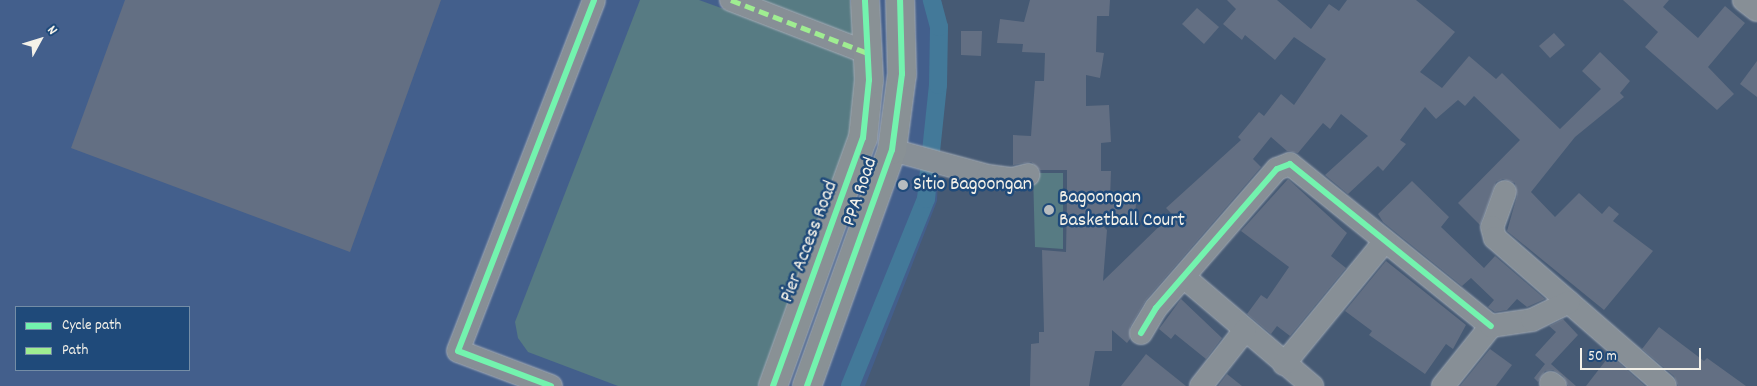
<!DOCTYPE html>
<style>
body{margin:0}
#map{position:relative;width:1757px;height:386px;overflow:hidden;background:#465a74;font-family:Dekko,sans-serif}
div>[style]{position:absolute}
.built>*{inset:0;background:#435f8c}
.green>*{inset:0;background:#577b83}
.canal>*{height:18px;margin:-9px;padding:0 9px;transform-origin:9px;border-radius:9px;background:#437999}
.building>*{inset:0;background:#636f83}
.roads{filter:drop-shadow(0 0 1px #a4acb6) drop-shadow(0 0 1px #a4acb6)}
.minor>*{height:22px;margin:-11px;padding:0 11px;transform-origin:11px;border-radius:11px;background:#878f96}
.highway>*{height:28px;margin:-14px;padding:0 14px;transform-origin:14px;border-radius:14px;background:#899195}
.quiet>*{height:5px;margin-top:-2.5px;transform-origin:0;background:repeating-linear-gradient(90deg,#9fed91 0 10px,transparent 0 15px)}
.cycleway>*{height:6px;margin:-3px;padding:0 3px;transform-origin:3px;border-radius:3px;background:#73f3ae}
.dots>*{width:14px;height:14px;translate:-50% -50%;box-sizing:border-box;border:2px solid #1f4a7a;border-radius:50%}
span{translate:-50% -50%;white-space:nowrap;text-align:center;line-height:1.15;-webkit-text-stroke:5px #1f4a7a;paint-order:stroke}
.poi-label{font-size:20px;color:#f4f1e8}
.left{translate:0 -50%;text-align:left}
.street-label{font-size:20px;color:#f4f1e8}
.legend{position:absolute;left:15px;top:306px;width:175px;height:65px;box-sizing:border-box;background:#1f4a7a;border:1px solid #748da6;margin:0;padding:6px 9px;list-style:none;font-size:15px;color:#f4f1e8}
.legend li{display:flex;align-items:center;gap:10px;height:25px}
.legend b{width:25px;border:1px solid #748da6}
.north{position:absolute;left:15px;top:15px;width:50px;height:50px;-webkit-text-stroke:4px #1f4a7a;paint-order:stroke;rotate:51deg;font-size:14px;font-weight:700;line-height:20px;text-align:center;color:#f4f1e8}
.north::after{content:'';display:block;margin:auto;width:18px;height:22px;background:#f4f1e8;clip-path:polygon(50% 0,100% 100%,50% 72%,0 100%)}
.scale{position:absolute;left:1580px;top:348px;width:121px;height:22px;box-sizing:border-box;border:2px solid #f4f1e8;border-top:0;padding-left:6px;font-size:15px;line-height:18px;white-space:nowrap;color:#f4f1e8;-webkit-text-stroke:4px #1f4a7a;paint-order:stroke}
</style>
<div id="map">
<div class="built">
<div style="clip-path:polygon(evenodd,0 0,941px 0,946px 23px,937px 201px,865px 386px,0 386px,0 0,16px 307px,189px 307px,189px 370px,16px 370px,16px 307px)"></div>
</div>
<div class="green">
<div style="clip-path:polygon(640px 0,699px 0,859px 58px,850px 133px,758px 386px,618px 386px,528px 352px,518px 338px,515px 322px)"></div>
<div style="clip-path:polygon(746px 0,850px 0,856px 41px)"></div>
<div style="clip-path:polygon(1033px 173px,1063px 173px,1063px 249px,1035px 247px)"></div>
</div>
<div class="canal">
<div style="left:850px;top:386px;width:202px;rotate:-67.9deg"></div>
<div style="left:926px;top:199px;width:115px;rotate:-84deg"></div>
<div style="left:938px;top:85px;width:58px;rotate:-89deg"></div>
<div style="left:939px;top:27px;width:28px;rotate:-105deg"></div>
</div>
<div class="building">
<div style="clip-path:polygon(125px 0,441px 0,350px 252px,71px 148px)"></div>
<div style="clip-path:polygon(1030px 0,1110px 0,1109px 16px,1097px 16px,1096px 52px,1104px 53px,1100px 78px,1086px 75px,1086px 106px,1109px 105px,1111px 142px,1101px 143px,1101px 171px,1111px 171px,1110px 200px,1136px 201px,1135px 223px,1099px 222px,1107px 230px,1103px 281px,1172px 214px,1166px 208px,1241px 140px,1238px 137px,1259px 112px,1264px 116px,1281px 94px,1294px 105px,1326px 59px,1294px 37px,1275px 60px,1245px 35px,1242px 40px,1223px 24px,1236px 9px,1227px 0,1277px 0,1311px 29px,1329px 4px,1339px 11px,1347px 0,1416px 0,1455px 32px,1420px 72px,1442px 88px,1469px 56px,1496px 79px,1502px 73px,1560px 129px,1601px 89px,1582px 71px,1600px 52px,1630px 81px,1620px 93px,1624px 97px,1575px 137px,1531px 192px,1555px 217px,1579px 193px,1602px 214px,1609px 206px,1619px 214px,1613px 221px,1653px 251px,1604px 310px,1507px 231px,1517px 196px,1515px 183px,1503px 179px,1496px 182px,1480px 225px,1458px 203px,1520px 140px,1474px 96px,1465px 106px,1458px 100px,1436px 119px,1425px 107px,1400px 140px,1406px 144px,1383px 171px,1378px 166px,1348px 194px,1325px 175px,1368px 136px,1341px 114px,1330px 129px,1323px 123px,1298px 153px,1287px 151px,1271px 137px,1253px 159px,1261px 167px,1146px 300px,1130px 327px,1130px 339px,1127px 343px,1112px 330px,1112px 351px,1095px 351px,1089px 386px,1030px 386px,1031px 344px,1039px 343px,1039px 332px,1044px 332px,1042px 250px,1066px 252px,1067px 199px,1067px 170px,1040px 170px,1031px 162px,1013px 165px,1013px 135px,1031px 136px,1035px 81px,1044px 81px,1045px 53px,1022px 52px,1023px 44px,997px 43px,1000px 19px,1024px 22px)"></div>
<div style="clip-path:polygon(1623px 0,1669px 0,1663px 7px,1698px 38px,1725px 6px,1745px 23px,1708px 67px,1734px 94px,1717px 110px,1645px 47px,1658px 32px)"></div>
<div style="clip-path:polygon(1197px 8px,1219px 27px,1204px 44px,1182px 24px)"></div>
<div style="clip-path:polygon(961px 31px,982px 31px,981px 56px,961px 55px)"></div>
<div style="clip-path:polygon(1554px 33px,1565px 45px,1550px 58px,1539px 46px)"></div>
<div style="clip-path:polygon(1757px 61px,1757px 97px,1740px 84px)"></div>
<div style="clip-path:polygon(1288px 179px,1347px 233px,1331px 256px,1346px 268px,1290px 336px,1277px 326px,1271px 334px,1247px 314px,1261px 295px,1267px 299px,1289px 267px,1241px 231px)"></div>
<div style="clip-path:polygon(1412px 181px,1449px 217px,1441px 227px,1484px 268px,1495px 256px,1545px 299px,1527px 307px,1517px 299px,1507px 310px,1495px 312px,1488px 307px,1494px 300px,1471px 278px,1462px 286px,1383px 222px,1378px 214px)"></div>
<div style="clip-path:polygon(1386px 261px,1466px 325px,1453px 349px,1446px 344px,1425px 374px,1369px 335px,1372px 331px,1345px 311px)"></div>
<div style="clip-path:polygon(1181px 299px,1222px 338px,1206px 359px,1175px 334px,1171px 339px,1159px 329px)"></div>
<div style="clip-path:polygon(1563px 319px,1578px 335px,1551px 364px,1576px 386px,1568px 386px,1563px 376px,1553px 370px,1545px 371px,1538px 382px,1534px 378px,1545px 364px,1535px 355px,1556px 332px,1549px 326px)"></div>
<div style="clip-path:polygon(1659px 327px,1704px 361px,1707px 358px,1746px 386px,1678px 386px,1674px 376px,1642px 349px)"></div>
<div style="clip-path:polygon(1490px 349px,1512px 365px,1496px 386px,1460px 386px)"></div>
<div style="clip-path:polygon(1146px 354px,1186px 386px,1121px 386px)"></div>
<div style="clip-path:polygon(1610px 355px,1645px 386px,1586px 386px)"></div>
<div style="clip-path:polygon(1227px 374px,1242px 386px,1218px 386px)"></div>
</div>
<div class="roads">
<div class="minor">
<div style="left:731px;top:0;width:149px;rotate:21.2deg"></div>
<div style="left:1744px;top:0;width:16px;rotate:38deg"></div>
<div style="left:892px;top:150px;width:99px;rotate:15.2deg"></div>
<div style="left:988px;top:176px;width:25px;rotate:7deg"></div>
<div style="left:1013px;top:179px;width:16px;rotate:-15deg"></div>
<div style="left:1505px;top:192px;width:37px;rotate:110deg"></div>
<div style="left:1492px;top:227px;width:11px;rotate:75deg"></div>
<div style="left:1495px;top:238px;width:225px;rotate:41deg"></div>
<div style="left:1185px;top:278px;width:167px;rotate:40.4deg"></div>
<div style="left:1141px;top:333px;width:29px;rotate:-59deg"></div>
<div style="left:1156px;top:308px;width:184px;rotate:-49deg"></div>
<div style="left:1277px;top:169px;width:14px;rotate:-21deg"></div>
<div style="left:1290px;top:164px;width:258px;rotate:38.9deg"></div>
<div style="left:1284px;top:364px;width:159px;rotate:-50.6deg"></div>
<div style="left:1551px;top:383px;width:5px;rotate:37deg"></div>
<div style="left:551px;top:386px;width:99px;rotate:-159.4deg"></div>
<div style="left:458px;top:351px;width:376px;rotate:-68.8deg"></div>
<div style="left:1201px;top:386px;width:71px;rotate:-51.8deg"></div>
<div style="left:1443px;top:386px;width:77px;rotate:-51.3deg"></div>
<div style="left:1491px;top:326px;width:41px;rotate:-8.3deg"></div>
<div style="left:1532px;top:320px;width:41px;rotate:-25.9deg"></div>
</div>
<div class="highway">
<div style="left:773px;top:386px;width:264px;rotate:-70.1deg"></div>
<div style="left:863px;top:138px;width:58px;rotate:-84.1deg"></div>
<div style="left:869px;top:80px;width:80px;rotate:-92.9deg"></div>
<div style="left:807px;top:386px;width:251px;rotate:-70.2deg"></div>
<div style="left:892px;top:150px;width:77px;rotate:-82.5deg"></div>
<div style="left:902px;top:74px;width:74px;rotate:-91.5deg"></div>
</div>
</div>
<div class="quiet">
<div style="left:731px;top:0;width:149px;rotate:21.2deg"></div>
</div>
<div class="cycleway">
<div style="left:1141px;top:333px;width:29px;rotate:-59deg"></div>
<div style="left:1156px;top:308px;width:184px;rotate:-49deg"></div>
<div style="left:1277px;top:169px;width:14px;rotate:-21deg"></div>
<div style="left:1290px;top:164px;width:258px;rotate:38.9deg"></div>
<div style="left:551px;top:386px;width:99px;rotate:-159.4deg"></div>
<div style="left:458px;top:351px;width:376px;rotate:-68.8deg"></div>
<div style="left:773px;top:386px;width:264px;rotate:-70.1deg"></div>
<div style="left:863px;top:138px;width:58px;rotate:-84.1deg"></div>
<div style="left:869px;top:80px;width:80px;rotate:-92.9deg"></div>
<div style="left:807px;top:386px;width:251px;rotate:-70.2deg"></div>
<div style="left:892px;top:150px;width:77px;rotate:-82.5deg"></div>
<div style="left:902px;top:74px;width:74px;rotate:-91.5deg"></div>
</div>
<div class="dots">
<div style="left:903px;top:185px;background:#b7bcbf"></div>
<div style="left:1049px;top:210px;background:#b7bcbf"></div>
</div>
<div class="poi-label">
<span class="left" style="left:913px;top:185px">Sitio Bagoongan</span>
<span class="left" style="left:1059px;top:210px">Bagoongan<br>Basketball Court</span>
</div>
<div class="street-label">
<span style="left:861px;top:192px;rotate:-71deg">PPA Road</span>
<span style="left:810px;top:242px;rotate:-69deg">Pier Access Road</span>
</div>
<ul class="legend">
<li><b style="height:6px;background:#73f3ae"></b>Cycle path</li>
<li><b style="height:6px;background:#9fed91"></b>Path</li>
</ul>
<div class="north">N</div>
<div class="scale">50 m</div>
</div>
